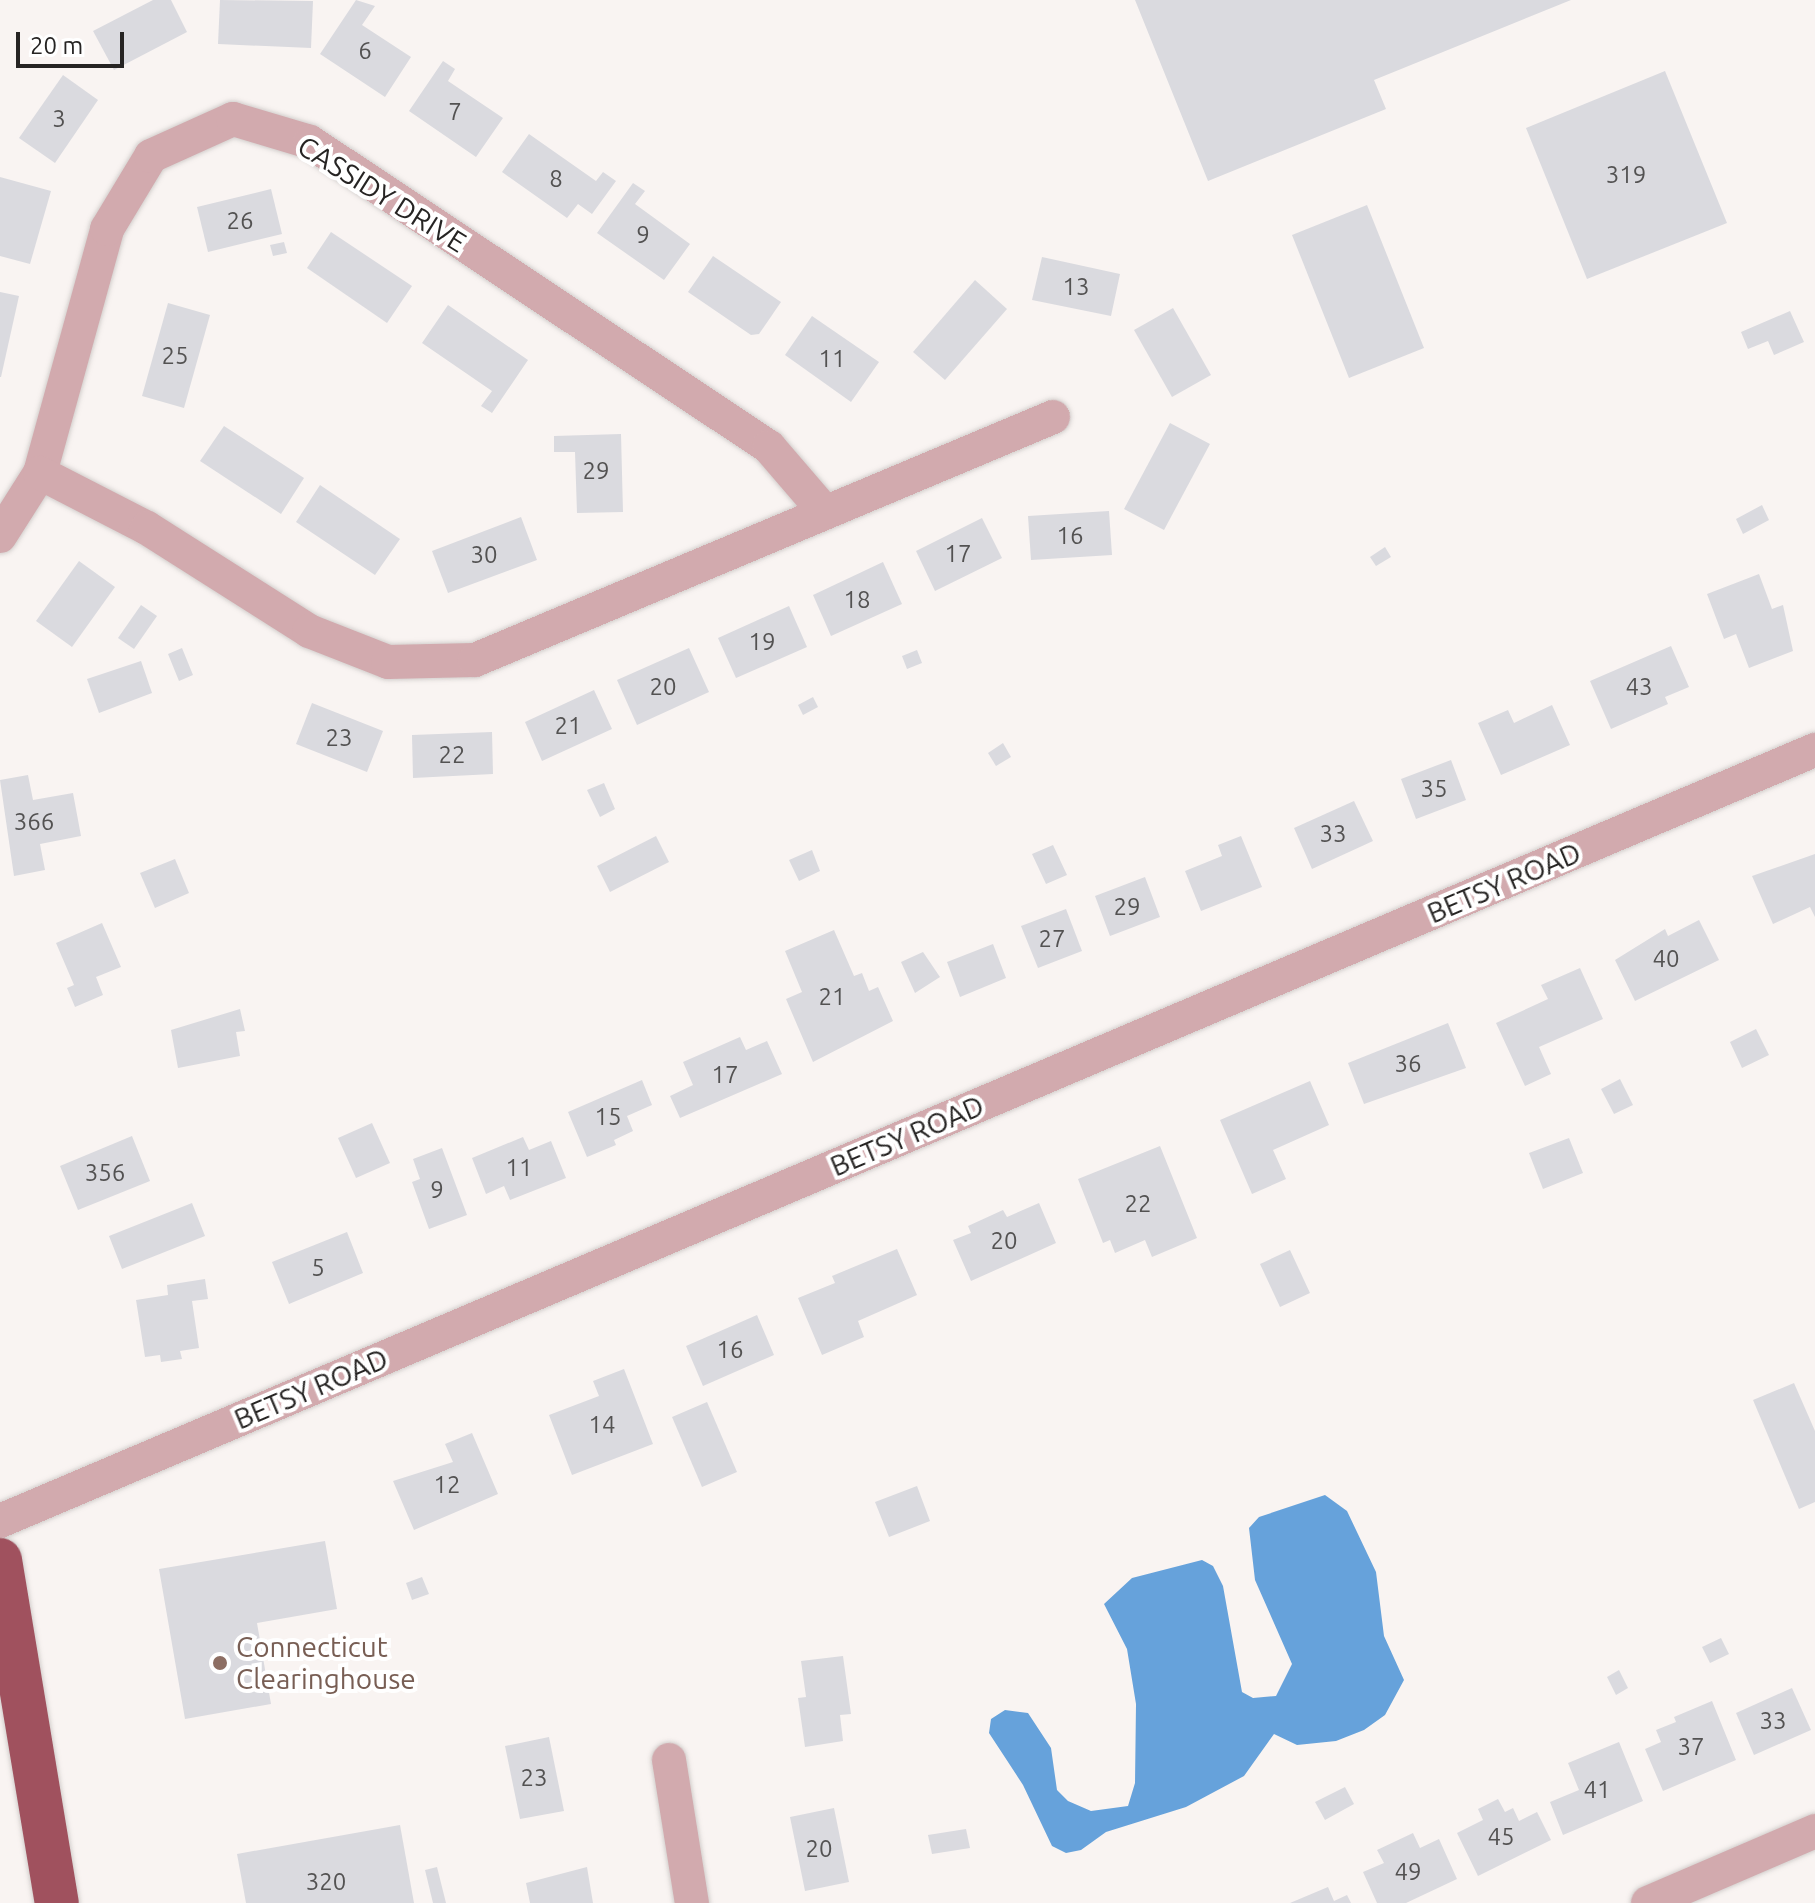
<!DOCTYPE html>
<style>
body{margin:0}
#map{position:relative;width:1815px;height:1903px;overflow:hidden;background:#f9f4f2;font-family:Ubuntu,sans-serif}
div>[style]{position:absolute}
.water>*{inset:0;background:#66a2db}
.building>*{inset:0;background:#dadadf}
.roads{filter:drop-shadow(0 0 2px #d3cfcd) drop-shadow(0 0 2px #d3cfcd)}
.street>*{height:34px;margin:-17px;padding:0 17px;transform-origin:17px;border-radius:17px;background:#d2aaae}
.highway>*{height:44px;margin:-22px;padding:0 22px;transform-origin:22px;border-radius:22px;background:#a0515e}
.dots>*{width:22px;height:22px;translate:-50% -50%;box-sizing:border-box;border:4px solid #fff;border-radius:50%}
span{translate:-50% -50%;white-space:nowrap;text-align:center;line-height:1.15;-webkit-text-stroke:8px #fff;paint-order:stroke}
.number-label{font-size:24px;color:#535252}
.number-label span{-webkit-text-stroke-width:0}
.street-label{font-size:28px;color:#262423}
.education-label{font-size:28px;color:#785e54}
.left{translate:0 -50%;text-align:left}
.scale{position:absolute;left:16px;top:32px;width:108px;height:36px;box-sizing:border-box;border:4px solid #262423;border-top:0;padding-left:10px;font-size:24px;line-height:28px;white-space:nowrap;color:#262423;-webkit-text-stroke:6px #fff;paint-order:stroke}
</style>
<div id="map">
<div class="water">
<div style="clip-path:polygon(1325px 1495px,1347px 1511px,1376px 1572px,1384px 1636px,1404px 1680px,1385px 1715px,1364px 1730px,1336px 1741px,1297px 1745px,1274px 1734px,1244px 1776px,1186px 1807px,1106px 1832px,1081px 1850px,1066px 1853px,1052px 1846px,1023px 1785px,989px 1733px,991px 1719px,1005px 1710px,1028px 1713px,1051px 1748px,1057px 1790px,1068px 1801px,1091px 1811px,1128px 1806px,1135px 1783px,1136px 1704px,1127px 1649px,1104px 1604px,1132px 1578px,1202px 1560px,1213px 1566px,1223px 1586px,1242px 1692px,1253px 1698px,1276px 1696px,1292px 1664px,1255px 1580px,1249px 1528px,1259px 1517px)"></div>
</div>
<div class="building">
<div style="clip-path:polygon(153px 0,171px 0,187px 32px,114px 70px,93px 31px)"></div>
<div style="clip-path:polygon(220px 0,313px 1px,311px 48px,218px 44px)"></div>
<div style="clip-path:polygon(356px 0,375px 6px,362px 25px,411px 57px,385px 97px,320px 54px)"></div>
<div style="clip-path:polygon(1135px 0,1571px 0,1374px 80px,1386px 109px,1208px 181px)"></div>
<div style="clip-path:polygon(443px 61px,455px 69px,448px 81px,503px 118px,476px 157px,409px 111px)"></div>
<div style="clip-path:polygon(1665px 71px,1727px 223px,1587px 279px,1526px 128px)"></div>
<div style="clip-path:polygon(63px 75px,98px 100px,55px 163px,19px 138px)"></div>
<div style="clip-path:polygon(529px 134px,596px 181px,603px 172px,616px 181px,592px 214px,578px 204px,567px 218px,502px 172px)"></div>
<div style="clip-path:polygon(0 177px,51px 191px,30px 264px,0 256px)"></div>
<div style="clip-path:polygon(633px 183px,645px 191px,635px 204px,690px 244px,664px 280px,597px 233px)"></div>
<div style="clip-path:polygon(271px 189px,282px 234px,208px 252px,197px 207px)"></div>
<div style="clip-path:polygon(1367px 205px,1424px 348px,1349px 378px,1292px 235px)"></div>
<div style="clip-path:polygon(331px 232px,412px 286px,387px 323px,307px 268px)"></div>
<div style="clip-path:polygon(284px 242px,287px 253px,273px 256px,270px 245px)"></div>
<div style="clip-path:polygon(713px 256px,781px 302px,759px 334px,751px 335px,688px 292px)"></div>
<div style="clip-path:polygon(1042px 257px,1120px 274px,1111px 316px,1032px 300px)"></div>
<div style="clip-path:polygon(975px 280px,1007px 309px,945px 380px,913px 352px)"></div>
<div style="clip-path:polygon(0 292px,19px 296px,1px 377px,0 377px)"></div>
<div style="clip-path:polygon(168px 303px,210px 315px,184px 408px,142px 396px)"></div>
<div style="clip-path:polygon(448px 305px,528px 360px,492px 413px,481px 406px,492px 391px,422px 343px)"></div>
<div style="clip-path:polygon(1173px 308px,1211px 375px,1172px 397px,1134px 330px)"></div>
<div style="clip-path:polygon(1790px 311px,1804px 342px,1774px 355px,1768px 341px,1748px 349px,1741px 332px)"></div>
<div style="clip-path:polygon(812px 316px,879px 362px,851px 402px,785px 355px)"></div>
<div style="clip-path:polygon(1170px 423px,1210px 444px,1164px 530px,1124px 509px)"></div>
<div style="clip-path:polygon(224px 426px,304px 478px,281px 514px,200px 461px)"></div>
<div style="clip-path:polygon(621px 434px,623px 512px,577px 513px,575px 452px,554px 452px,554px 436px)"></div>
<div style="clip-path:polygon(320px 485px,400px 539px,375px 575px,296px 522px)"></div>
<div style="clip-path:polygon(1762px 505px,1769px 520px,1743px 534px,1736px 519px)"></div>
<div style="clip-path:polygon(1109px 511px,1112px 555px,1031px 560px,1028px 516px)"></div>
<div style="clip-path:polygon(521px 517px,537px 560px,448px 593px,432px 551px)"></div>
<div style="clip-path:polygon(982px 518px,1002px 558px,935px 591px,916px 551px)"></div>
<div style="clip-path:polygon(1385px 547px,1391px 557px,1376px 566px,1370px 557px)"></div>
<div style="clip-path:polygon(79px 561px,115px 587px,72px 647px,36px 621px)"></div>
<div style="clip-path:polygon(883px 562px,902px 604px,831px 636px,813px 595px)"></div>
<div style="clip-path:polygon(1759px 574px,1772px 609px,1783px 605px,1793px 651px,1749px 668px,1736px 634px,1724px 639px,1707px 594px)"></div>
<div style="clip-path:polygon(141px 605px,157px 616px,134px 649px,118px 638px)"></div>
<div style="clip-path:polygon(789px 606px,807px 647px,736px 678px,718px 638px)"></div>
<div style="clip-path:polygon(1671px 646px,1689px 687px,1665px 697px,1668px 704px,1611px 729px,1590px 681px)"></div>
<div style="clip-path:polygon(182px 648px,193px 675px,179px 681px,168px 654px)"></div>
<div style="clip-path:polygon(689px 648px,709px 692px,637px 725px,617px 680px)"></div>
<div style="clip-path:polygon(917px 650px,922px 663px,907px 669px,902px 656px)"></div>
<div style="clip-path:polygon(141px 661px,152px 693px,99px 713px,87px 679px)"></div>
<div style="clip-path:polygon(594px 690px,612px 729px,542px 761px,525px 722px)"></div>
<div style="clip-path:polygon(813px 697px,818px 707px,803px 715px,798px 705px)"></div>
<div style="clip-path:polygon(312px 703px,383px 731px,367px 772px,296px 744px)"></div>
<div style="clip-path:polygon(1552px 705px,1570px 745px,1501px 775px,1478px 723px,1508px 710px,1514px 723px)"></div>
<div style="clip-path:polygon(492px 732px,493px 774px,413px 778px,412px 735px)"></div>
<div style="clip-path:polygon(1003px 743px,1011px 757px,996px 766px,988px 753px)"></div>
<div style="clip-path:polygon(1451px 760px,1466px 800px,1416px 819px,1401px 779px)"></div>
<div style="clip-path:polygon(28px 775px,33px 800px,73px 793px,81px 836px,40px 844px,45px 870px,14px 876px,0 780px)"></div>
<div style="clip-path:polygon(604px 783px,615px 809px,600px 817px,587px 790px)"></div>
<div style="clip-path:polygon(1354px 801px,1373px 841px,1312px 869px,1294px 828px)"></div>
<div style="clip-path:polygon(656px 836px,669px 862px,610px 892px,597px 866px)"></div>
<div style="clip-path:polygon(1241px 836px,1262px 887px,1201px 911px,1185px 871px,1222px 856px,1218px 845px)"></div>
<div style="clip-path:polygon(1053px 845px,1067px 875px,1046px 884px,1032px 854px)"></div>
<div style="clip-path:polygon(812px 850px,820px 871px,799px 881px,789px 860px)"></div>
<div style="clip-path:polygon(1815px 854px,1815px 917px,1810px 907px,1773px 924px,1752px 876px)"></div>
<div style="clip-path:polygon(175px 859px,189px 893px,155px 908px,140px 873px)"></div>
<div style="clip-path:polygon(1145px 877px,1160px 917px,1110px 936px,1095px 896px)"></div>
<div style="clip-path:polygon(1066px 909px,1082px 951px,1038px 968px,1021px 926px)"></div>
<div style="clip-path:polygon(1699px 920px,1719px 960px,1635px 1001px,1615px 960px,1665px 929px,1668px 936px)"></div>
<div style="clip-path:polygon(102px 923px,121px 967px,96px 977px,103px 995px,75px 1007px,67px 988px,74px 985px,56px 943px)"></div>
<div style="clip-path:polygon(834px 930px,854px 976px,862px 973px,869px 991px,878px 987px,893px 1021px,813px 1062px,786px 999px,802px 992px,785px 951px)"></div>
<div style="clip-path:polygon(993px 944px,1006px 978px,960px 997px,947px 962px)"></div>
<div style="clip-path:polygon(923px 952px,940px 977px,915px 993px,901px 962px)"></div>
<div style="clip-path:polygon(1580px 968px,1603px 1019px,1539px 1047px,1551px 1074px,1525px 1086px,1496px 1023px,1548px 999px,1541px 985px)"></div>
<div style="clip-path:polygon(240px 1009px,245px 1031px,236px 1032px,240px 1056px,178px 1068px,171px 1030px)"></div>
<div style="clip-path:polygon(1448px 1023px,1466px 1068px,1364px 1104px,1348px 1063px)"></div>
<div style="clip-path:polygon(1756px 1029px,1769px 1055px,1742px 1068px,1730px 1042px)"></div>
<div style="clip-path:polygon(740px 1037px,746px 1050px,767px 1041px,782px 1074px,680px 1118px,670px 1096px,693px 1085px,683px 1062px)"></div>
<div style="clip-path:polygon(1620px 1079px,1633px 1105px,1614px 1114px,1601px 1089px)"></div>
<div style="clip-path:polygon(642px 1080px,652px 1105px,627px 1116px,633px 1131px,614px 1140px,616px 1145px,587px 1157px,568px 1112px)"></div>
<div style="clip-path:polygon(1310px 1081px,1329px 1125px,1273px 1150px,1286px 1179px,1252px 1194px,1220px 1120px)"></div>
<div style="clip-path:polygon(372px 1123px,390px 1163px,356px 1178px,338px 1138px)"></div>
<div style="clip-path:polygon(132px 1136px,150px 1181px,78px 1210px,60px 1166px)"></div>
<div style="clip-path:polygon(523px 1137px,529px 1150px,551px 1141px,566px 1178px,510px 1200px,504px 1186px,486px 1194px,472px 1158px)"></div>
<div style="clip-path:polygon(1569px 1138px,1583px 1173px,1543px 1189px,1529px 1153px)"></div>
<div style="clip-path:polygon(1160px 1146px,1197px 1238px,1152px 1257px,1145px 1240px,1115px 1253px,1110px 1240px,1103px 1243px,1078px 1179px)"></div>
<div style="clip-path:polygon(442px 1148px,467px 1215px,429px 1229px,412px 1182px,420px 1179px,413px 1159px)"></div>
<div style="clip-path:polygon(192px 1203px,205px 1236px,122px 1269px,109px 1236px)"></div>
<div style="clip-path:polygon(1039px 1203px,1056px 1243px,971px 1281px,953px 1240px,971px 1233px,968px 1226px,1003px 1210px,1007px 1217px)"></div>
<div style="clip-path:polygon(347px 1232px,363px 1273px,289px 1304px,272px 1262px)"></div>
<div style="clip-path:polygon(897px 1249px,917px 1295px,858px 1321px,864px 1337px,822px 1355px,798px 1298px,835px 1283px,832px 1276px)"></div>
<div style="clip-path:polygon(1290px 1250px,1310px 1293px,1280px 1307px,1260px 1264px)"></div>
<div style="clip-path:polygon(205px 1279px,208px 1299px,192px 1301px,199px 1348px,180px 1351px,182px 1359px,161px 1362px,160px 1355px,145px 1357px,136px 1300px,168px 1295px,167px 1285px)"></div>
<div style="clip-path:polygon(757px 1315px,774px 1355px,703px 1386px,686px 1346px)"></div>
<div style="clip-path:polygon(624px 1369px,653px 1444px,572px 1475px,549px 1415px,599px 1396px,593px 1381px)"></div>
<div style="clip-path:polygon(1794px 1383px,1815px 1431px,1815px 1502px,1799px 1509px,1753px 1400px)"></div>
<div style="clip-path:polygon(707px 1402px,737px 1472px,702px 1487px,672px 1417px)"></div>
<div style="clip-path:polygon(472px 1433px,498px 1494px,414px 1530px,393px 1481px,453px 1462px,445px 1444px)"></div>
<div style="clip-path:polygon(917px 1486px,930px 1521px,889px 1537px,875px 1502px)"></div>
<div style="clip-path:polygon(325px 1541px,337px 1609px,257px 1623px,271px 1704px,185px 1719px,159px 1569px)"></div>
<div style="clip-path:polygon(422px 1577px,429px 1594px,412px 1600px,406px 1583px)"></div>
<div style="clip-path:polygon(1721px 1638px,1729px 1654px,1710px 1663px,1702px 1647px)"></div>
<div style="clip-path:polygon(843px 1656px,851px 1714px,840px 1715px,843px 1741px,805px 1747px,798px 1698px,806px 1697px,801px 1661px)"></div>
<div style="clip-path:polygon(1619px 1670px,1628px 1688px,1616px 1695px,1607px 1677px)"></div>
<div style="clip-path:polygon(1792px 1688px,1811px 1730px,1754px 1755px,1736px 1713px)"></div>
<div style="clip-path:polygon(1712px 1701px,1736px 1760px,1663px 1791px,1645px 1749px,1661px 1742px,1656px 1730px,1676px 1722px,1674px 1717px)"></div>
<div style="clip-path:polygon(549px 1737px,564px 1811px,520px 1819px,505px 1746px)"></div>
<div style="clip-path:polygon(1619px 1742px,1643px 1801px,1563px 1835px,1550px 1802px,1579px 1790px,1568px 1763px)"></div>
<div style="clip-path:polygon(1345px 1787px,1354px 1804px,1325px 1820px,1315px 1802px)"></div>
<div style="clip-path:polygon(1498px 1799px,1505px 1812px,1513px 1808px,1519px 1821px,1537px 1812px,1551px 1840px,1478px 1876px,1457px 1833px,1483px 1820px,1478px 1809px)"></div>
<div style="clip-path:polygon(834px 1808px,849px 1882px,805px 1891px,790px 1817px)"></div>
<div style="clip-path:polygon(400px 1825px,414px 1903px,246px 1903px,237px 1854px)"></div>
<div style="clip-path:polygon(966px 1829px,970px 1848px,932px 1854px,928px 1835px)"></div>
<div style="clip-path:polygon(1413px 1833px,1420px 1848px,1439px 1839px,1457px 1879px,1406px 1903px,1377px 1903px,1363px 1872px,1384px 1863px,1377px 1850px)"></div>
<div style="clip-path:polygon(437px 1867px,446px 1903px,433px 1903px,425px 1870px)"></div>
<div style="clip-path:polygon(587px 1867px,593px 1903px,530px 1903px,526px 1883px)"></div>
<div style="clip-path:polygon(1328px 1887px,1334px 1901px,1347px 1895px,1351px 1903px,1290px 1903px)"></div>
</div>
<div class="roads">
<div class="street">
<div style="left:40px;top:473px;width:253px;rotate:-74.6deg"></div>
<div style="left:107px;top:229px;width:85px;rotate:-58.9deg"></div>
<div style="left:151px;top:156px;width:90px;rotate:-24.3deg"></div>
<div style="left:233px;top:119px;width:80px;rotate:16.6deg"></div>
<div style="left:310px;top:142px;width:551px;rotate:33.6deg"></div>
<div style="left:769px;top:447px;width:86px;rotate:49.3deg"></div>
<div style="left:0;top:536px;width:75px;rotate:-57.6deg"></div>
<div style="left:40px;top:473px;width:120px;rotate:27.2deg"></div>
<div style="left:147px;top:528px;width:192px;rotate:32.4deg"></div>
<div style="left:309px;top:631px;width:85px;rotate:21.4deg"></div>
<div style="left:388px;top:662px;width:87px;rotate:-1.3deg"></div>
<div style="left:475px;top:660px;width:627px;rotate:-22.8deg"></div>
<div style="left:0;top:1521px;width:1972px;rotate:-23.02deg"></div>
<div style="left:669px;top:1760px;width:145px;rotate:80.9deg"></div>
<div style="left:1648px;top:1903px;width:182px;rotate:-23.3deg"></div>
</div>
<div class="highway">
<div style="left:0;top:1560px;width:348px;rotate:80.6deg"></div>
</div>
</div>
<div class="dots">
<div style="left:220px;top:1663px;background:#8d6e63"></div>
</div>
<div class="number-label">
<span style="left:365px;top:51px">6</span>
<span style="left:455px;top:112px">7</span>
<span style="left:59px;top:119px">3</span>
<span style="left:1626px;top:175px">319</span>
<span style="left:556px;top:179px">8</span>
<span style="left:240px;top:221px">26</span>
<span style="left:643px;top:235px">9</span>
<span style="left:1076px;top:287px">13</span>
<span style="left:175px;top:356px">25</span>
<span style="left:832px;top:359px">11</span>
<span style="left:596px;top:471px">29</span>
<span style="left:1070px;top:536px">16</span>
<span style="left:958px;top:554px">17</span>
<span style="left:484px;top:555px">30</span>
<span style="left:857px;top:600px">18</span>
<span style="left:762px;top:642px">19</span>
<span style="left:663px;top:687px">20</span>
<span style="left:1639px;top:687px">43</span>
<span style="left:568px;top:726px">21</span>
<span style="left:339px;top:738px">23</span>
<span style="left:452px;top:755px">22</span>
<span style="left:1434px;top:789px">35</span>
<span style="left:34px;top:822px">366</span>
<span style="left:1333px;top:834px">33</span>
<span style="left:1127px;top:907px">29</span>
<span style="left:1052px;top:939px">27</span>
<span style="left:1666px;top:959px">40</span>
<span style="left:832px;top:997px">21</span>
<span style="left:1408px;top:1064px">36</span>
<span style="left:725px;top:1075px">17</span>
<span style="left:608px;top:1117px">15</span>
<span style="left:519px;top:1168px">11</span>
<span style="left:105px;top:1173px">356</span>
<span style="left:437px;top:1190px">9</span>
<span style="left:1138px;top:1204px">22</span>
<span style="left:1004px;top:1241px">20</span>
<span style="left:318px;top:1268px">5</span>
<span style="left:730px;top:1350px">16</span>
<span style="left:602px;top:1425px">14</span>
<span style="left:447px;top:1485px">12</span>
<span style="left:1773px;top:1721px">33</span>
<span style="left:1691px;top:1747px">37</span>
<span style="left:534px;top:1778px">23</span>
<span style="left:1597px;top:1790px">41</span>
<span style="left:1501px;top:1837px">45</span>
<span style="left:819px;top:1849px">20</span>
<span style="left:1408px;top:1872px">49</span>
<span style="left:326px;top:1882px">320</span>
</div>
<div class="street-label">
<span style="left:382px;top:194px;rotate:32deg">CASSIDY DRIVE</span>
<span style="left:1504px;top:883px;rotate:-23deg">BETSY ROAD</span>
<span style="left:907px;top:1136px;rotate:-23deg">BETSY ROAD</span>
<span style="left:311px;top:1389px;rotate:-23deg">BETSY ROAD</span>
</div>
<div class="education-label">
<span class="left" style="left:236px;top:1663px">Connecticut<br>Clearinghouse</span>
</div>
<div class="scale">20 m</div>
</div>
